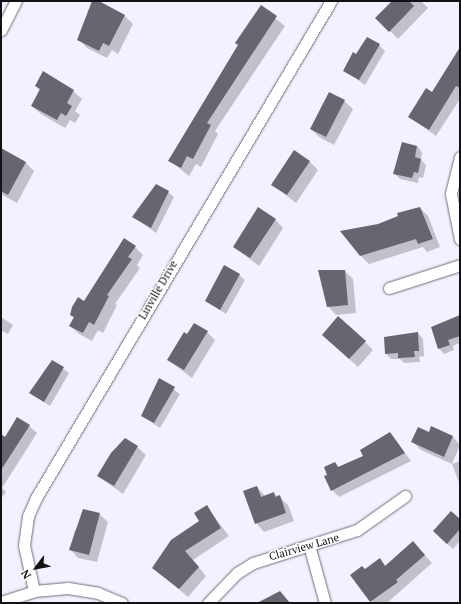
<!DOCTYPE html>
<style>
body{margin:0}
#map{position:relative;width:461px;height:604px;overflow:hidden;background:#f4f0ff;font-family:"PT Serif",serif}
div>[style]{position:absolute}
.shadow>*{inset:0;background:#0003}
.building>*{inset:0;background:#686571}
.roads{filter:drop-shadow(0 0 1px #706d7a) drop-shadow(0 0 1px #706d7a)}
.street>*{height:11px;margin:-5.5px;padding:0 5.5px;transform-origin:5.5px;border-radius:5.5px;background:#fff}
span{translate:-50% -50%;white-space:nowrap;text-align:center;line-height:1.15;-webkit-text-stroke:3px #fff;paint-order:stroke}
.street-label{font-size:11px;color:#131116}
.frame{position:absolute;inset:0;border:2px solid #131116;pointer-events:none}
.north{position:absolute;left:16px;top:548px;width:40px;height:40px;-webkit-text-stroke:3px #fff;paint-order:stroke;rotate:238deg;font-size:11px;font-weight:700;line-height:16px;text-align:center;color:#131116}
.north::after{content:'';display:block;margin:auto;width:14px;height:18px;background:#131116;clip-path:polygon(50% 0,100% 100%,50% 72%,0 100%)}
</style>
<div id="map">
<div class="shadow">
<div style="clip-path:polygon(94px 1px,125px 16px,133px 24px,118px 54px,112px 50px,107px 58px,87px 48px,79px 39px)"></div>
<div style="clip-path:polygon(394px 1px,421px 1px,428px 8px,398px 39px,377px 18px)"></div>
<div style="clip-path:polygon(261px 7px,285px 26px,215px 131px,218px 134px,201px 167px,196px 164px,189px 176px,169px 160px)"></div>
<div style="clip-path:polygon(379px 45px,385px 51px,365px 85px,344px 70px)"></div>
<div style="clip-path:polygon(460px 52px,460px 99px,436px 136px,410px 117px,433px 93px)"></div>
<div style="clip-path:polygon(36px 86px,73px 91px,82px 99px,75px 111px,80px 115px,75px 123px,70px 120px,65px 128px,41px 114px,32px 106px,41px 91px)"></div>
<div style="clip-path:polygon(344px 101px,353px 109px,334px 145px,319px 137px,311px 129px)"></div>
<div style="clip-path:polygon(417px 146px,422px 152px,421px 160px,426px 165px,423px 178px,419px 177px,418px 183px,400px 179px,394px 173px)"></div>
<div style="clip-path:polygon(1px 149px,26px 163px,34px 171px,17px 203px,1px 194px)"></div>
<div style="clip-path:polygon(309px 161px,318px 170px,296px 203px,273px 185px)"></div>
<div style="clip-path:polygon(168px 192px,174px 197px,156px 233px,134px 217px,142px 203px,145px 205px)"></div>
<div style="clip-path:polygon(420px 208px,428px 216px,440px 247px,427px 252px,423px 247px,369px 264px,360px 255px,379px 225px,399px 217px,398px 213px)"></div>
<div style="clip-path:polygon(275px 219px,283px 228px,259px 266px,234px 247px)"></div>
<div style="clip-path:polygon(135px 247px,143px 255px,137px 265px,140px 268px,115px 304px,117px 305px,103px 333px,98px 330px,92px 341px,79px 334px,70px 326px,74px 318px,71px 315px)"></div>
<div style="clip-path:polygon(345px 271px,353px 279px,356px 313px,336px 315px,328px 306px)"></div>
<div style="clip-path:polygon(239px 275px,245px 280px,226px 314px,207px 301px)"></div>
<div style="clip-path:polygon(1px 317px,13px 325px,8px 334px,1px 330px)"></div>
<div style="clip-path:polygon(460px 318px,460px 343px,453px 346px,454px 350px,444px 354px,439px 348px)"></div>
<div style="clip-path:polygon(207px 332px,215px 340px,192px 378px,168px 360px,188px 336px)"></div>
<div style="clip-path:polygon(418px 333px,423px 339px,424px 356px,419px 357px,420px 362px,404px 363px,400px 359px,391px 359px,386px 354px)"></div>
<div style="clip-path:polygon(365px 342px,373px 350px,358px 367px,332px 343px)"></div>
<div style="clip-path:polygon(52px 361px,69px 373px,50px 406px,30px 393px)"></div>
<div style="clip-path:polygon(159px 379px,180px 394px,160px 428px,142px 416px)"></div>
<div style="clip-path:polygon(29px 426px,37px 433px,2px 488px,6px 492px,1px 499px,1px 440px)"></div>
<div style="clip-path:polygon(432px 428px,453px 437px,460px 445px,452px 464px,460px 461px,460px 485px,452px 464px,421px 450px,413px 442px,429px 433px)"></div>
<div style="clip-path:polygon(390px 433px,411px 461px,339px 497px,332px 490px,328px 475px,335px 463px,339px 467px,365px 456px)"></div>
<div style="clip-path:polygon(137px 447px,146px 455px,123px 494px,98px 476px)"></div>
<div style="clip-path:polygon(257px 487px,265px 496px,273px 493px,279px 497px,288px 505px,294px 521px,264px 532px,256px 523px)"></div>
<div style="clip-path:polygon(207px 507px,229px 536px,193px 560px,206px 576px,188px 597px,154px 568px,201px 522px)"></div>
<div style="clip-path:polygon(99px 514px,108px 522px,97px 562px,78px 558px,70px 549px,75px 530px,78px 531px)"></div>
<div style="clip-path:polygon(460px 520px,460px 541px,453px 549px,439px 537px)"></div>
<div style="clip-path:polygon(420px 550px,432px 563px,387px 603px,373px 603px,352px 576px,365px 570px,380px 560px,386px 566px)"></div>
</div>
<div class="building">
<div style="clip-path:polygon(92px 1px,99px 1px,125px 15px,109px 46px,103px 43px,99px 51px,77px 40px)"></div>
<div style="clip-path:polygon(392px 1px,409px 1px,414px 6px,389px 32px,375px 18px)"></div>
<div style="clip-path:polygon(261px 5px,277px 16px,207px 123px,211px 125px,193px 159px,187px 156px,181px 168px,168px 161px,238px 45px,235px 43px)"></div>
<div style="clip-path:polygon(367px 37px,380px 44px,359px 80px,343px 71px,353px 52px,356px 54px)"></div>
<div style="clip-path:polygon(460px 47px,460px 88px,456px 86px,429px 130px,408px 117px,426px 88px,432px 92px)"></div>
<div style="clip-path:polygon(43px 71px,74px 90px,67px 103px,72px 106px,66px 116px,61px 113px,57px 120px,31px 106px,40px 89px,35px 86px)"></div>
<div style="clip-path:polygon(329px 92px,345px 100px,326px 137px,310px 129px)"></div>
<div style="clip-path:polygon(402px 142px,417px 146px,415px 157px,421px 159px,418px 173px,414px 172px,412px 178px,393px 174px)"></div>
<div style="clip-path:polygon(1px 148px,26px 162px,8px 195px,1px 191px)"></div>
<div style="clip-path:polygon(294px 150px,310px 161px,287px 195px,271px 185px)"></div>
<div style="clip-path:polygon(156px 184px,169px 191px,151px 228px,132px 217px)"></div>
<div style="clip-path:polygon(258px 207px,276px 219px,250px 258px,233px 247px)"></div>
<div style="clip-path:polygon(420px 207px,433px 239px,418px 244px,416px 239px,360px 256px,340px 231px,378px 224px,398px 216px,397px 213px)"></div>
<div style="clip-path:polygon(124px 238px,136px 246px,128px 257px,132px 259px,107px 295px,109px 296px,94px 325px,89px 322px,83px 333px,69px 326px,74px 317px,70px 315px,72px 307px,78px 297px,84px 301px)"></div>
<div style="clip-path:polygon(224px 265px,240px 274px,220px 310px,205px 301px)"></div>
<div style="clip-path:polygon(318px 270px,345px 270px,348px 305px,327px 307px)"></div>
<div style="clip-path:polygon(460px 315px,460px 336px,448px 340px,450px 345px,438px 349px,431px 327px)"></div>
<div style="clip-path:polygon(338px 316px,366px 341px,349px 359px,322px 335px)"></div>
<div style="clip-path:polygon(194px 323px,208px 331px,184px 370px,167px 360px,184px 332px,187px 334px)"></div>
<div style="clip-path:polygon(418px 332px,419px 351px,414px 351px,415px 357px,398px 358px,398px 353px,385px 354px,384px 337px)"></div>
<div style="clip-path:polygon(52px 360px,64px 367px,44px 402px,29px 393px)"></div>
<div style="clip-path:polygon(159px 378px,175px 387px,154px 423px,141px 416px)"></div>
<div style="clip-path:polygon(17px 417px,30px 425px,1px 470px,1px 434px,5px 437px)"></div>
<div style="clip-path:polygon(431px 426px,453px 436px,444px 457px,411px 442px,418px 427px,429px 432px)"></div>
<div style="clip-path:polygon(390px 432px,405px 453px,331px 491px,324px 476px,327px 475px,324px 467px,335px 462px,338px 467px,363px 456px,360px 450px)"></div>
<div style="clip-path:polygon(125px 438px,138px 446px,114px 486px,97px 476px,111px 453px)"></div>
<div style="clip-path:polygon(257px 486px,261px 497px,274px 492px,275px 497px,280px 495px,286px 513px,255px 524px,243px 491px)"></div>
<div style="clip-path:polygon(207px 505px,221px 528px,185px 551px,199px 567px,179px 589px,152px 568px,171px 540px,199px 521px,194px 513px)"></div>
<div style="clip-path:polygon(83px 509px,100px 513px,89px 555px,69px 550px)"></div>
<div style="clip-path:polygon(451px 511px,460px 519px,460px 529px,447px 544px,433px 531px)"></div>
<div style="clip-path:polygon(413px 541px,425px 555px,396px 580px,398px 582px,370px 602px,350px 575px,362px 566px,365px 569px,380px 558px,385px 566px)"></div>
<div style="clip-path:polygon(280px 591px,290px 603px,257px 603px)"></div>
</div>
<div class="roads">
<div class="street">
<div style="left:1px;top:30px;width:33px;rotate:-63deg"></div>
<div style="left:460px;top:157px;width:38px;rotate:104deg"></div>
<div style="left:451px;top:194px;width:46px;rotate:78.7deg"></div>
<div style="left:389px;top:288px;width:75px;rotate:-17.9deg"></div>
<div style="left:309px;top:545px;width:60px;rotate:74.6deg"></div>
<div style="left:34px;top:591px;width:47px;rotate:-102.3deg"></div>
<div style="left:24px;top:545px;width:29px;rotate:-82deg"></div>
<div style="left:28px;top:516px;width:20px;rotate:-66deg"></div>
<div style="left:36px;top:498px;width:578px;rotate:-59.31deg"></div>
<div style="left:1px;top:602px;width:35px;rotate:-18deg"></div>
<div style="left:34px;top:591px;width:34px;rotate:-5deg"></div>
<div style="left:68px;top:588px;width:30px;rotate:9deg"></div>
<div style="left:98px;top:593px;width:26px;rotate:23deg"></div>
<div style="left:208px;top:603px;width:42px;rotate:-46deg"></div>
<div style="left:237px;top:573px;width:19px;rotate:-32deg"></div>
<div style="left:253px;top:563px;width:109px;rotate:-17.6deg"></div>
<div style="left:357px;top:530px;width:59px;rotate:-35.3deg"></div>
</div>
</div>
<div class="street-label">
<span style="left:158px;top:290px;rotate:-60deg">Linville Drive</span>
<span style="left:304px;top:547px;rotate:-16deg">Clairview Lane</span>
</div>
<div class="frame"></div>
<div class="north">N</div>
</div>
